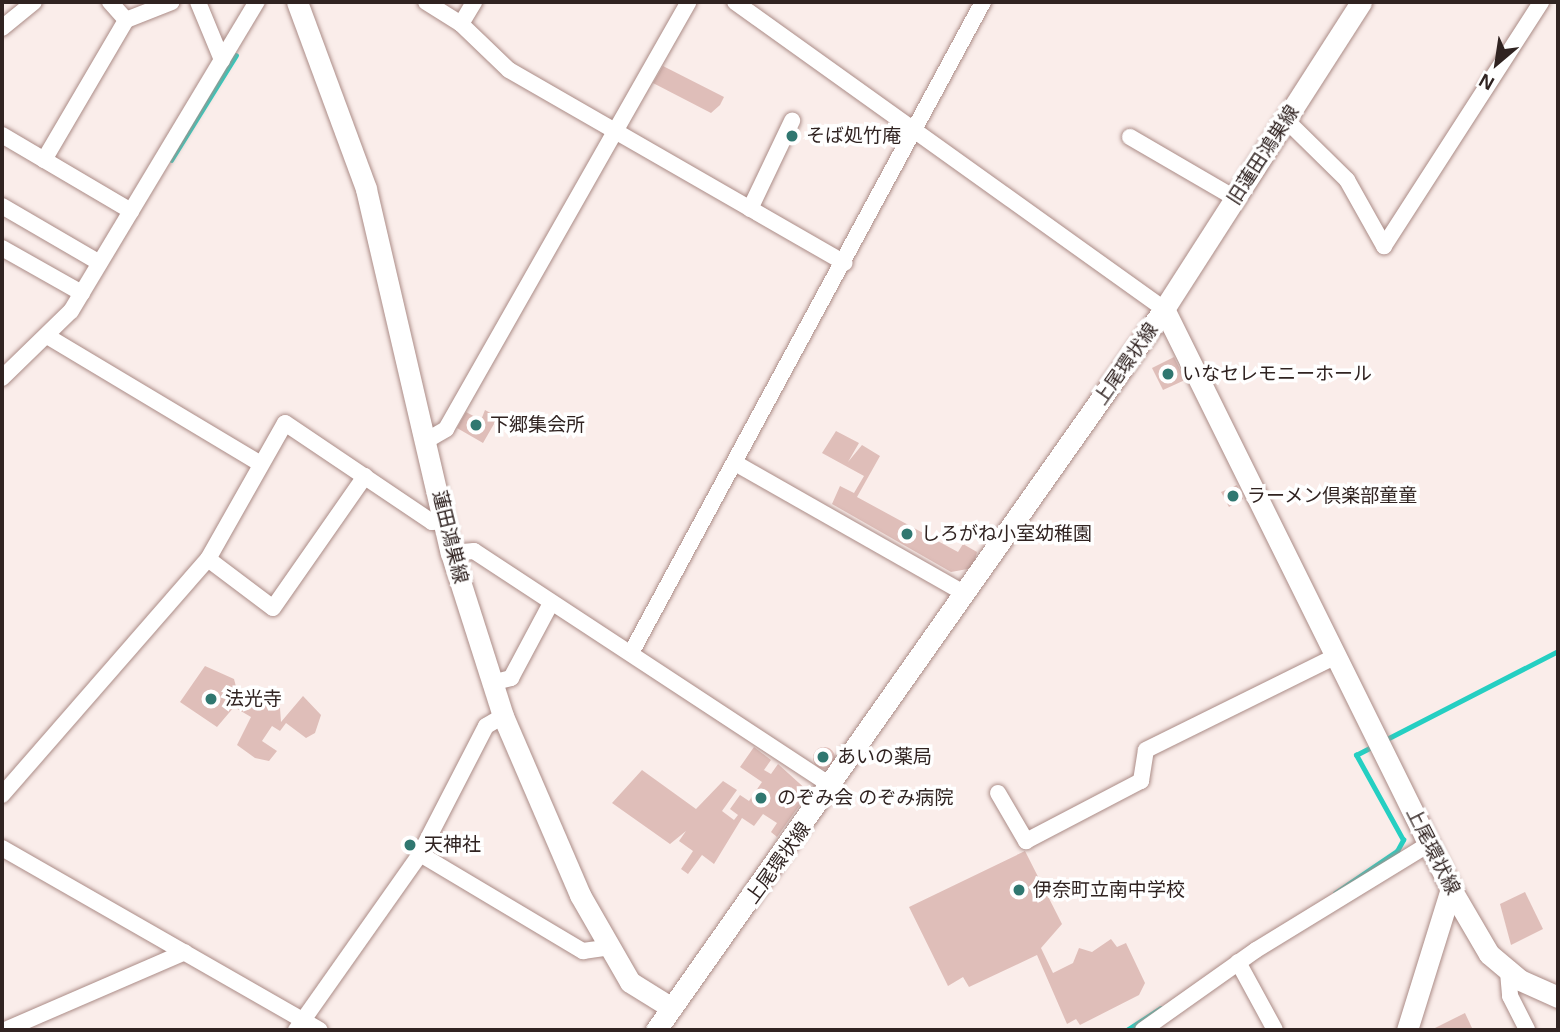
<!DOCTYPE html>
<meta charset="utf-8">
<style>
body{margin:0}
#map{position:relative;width:1560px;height:1032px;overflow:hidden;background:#faedea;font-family:Arial,"Noto Sans JP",sans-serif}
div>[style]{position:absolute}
.stream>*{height:4.5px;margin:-2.25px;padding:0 2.25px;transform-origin:2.25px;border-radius:2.25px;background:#25cfc2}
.building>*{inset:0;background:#dfbeb9}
.round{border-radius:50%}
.roads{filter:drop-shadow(0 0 2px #ab8c87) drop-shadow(0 0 2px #ab8c87)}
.street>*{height:16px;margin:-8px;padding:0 8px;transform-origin:8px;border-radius:8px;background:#fff}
.secondary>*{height:21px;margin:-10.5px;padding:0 10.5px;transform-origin:10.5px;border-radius:10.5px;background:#fff}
.dots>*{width:19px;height:19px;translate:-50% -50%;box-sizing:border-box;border:4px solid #fff;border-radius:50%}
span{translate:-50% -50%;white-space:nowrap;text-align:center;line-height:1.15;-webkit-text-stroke:7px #fff;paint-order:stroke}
.poi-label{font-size:19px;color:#302321}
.left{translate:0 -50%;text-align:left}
.street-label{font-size:19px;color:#302321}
.frame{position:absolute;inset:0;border:4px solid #302321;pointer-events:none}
.north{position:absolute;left:1462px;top:28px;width:70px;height:70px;-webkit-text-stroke:5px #fff;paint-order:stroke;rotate:209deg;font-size:19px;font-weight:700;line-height:28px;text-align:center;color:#302321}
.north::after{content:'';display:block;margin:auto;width:24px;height:32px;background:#302321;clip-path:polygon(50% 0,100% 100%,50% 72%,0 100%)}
</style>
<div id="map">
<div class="stream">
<div style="left:171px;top:160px;width:123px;rotate:-58.2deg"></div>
<div style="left:1383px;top:741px;width:197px;rotate:-27.2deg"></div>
<div style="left:1335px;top:893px;width:75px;rotate:-34.1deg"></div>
<div style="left:1397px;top:851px;width:13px;rotate:-61deg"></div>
<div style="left:1403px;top:840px;width:97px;rotate:-118.9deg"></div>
<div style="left:1356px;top:755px;width:18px;rotate:-27deg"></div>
<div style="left:1127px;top:1030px;width:40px;rotate:-32.9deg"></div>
</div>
<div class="building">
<div style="clip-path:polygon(663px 66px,724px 97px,720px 105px,711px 113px,653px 83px)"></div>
<div style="clip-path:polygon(1174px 357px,1185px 380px,1163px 390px,1152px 368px)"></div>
<div style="clip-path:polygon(485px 410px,498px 417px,483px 443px,457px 428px,466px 412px,481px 420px)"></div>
<div style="clip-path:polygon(836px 431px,859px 443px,848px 462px,862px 445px,880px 456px,857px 497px,958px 552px,963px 544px,977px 552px,973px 568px,951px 572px,832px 504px,840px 486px,854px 493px,864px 476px,822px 453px)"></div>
<div style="clip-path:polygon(1237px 485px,1243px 499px,1229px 507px,1221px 492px)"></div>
<div style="clip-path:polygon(205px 666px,234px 679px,240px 702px,250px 694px,259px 708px,269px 700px,280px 708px,281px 722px,303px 696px,321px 715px,315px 733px,306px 738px,286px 723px,280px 731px,272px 726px,262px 741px,277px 751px,269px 761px,255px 758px,237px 745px,251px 717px,234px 707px,217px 727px,180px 702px)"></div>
<div class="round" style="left:813px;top:747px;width:22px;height:22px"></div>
<div style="clip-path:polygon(754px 747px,771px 760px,764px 770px,771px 774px,778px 764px,809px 792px,777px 837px,771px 832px,777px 823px,763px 814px,754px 826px,742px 818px,714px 864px,702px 855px,688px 874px,681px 869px,693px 851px,679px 841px,686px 831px,670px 844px,612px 803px,642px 770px,696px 809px,723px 781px,737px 790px,722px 811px,734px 820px,738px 815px,730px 809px,740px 795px,749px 801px,762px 782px,740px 767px)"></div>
<div style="clip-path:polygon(1025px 851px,1062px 924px,1041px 948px,1053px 973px,1073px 963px,1079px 948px,1092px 952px,1111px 939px,1117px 947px,1126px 943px,1145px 983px,1139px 995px,1080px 1025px,1076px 1019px,1067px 1024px,1037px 955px,969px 987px,963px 977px,948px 986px,909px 907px)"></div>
<div style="clip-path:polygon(1525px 892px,1543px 929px,1511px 945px,1500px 904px)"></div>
<div style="clip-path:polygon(1465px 1013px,1472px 1028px,1431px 1030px)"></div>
</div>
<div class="roads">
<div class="street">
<div style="left:110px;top:2px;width:24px;rotate:48deg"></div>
<div style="left:198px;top:2px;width:63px;rotate:67.5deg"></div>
<div style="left:426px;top:2px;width:41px;rotate:32.2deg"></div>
<div style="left:461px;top:24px;width:66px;rotate:43.8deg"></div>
<div style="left:509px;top:70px;width:387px;rotate:29.9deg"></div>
<div style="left:735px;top:2px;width:528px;rotate:35.59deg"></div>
<div style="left:461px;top:24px;width:26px;rotate:-59deg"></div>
<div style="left:2px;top:28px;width:41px;rotate:-39.1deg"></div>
<div style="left:1285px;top:119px;width:87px;rotate:44.5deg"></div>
<div style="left:1347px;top:180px;width:76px;rotate:60.7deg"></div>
<div style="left:1384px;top:246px;width:290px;rotate:-57.2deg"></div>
<div style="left:2px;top:135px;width:150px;rotate:30.5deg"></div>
<div style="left:1130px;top:137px;width:121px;rotate:30.2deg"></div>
<div style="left:44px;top:160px;width:162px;rotate:-59.6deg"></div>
<div style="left:126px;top:20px;width:49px;rotate:-21.4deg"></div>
<div style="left:2px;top:206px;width:113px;rotate:30.2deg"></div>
<div style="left:750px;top:209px;width:98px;rotate:-64.5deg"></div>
<div style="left:2px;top:248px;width:92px;rotate:29.4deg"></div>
<div style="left:47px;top:336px;width:247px;rotate:30.9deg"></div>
<div style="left:2px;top:378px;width:96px;rotate:-44.2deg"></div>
<div style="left:71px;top:311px;width:361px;rotate:-59deg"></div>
<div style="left:429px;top:439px;width:20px;rotate:-30deg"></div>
<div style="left:446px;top:429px;width:491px;rotate:-60.4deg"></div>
<div style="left:735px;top:463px;width:266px;rotate:29.6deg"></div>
<div style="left:451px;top:553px;width:23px;rotate:-5deg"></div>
<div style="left:474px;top:551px;width:430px;rotate:33.3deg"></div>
<div style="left:208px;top:559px;width:81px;rotate:37deg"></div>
<div style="left:273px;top:608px;width:161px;rotate:-55.1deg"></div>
<div style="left:631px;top:653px;width:740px;rotate:-61.6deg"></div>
<div style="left:491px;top:683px;width:21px;rotate:-14deg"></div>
<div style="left:511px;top:678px;width:85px;rotate:-61.9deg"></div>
<div style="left:998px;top:793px;width:56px;rotate:59.7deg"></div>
<div style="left:1026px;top:841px;width:130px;rotate:-27.6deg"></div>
<div style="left:1141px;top:781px;width:31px;rotate:-81deg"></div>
<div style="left:1146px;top:750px;width:212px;rotate:-26.3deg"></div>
<div style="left:2px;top:795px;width:313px;rotate:-48.9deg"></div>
<div style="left:208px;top:559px;width:156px;rotate:-60.5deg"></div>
<div style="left:285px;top:423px;width:177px;rotate:34deg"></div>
<div style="left:432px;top:522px;width:11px;rotate:-5deg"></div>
<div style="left:2px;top:848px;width:366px;rotate:29.8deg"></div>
<div style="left:420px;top:854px;width:190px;rotate:30.8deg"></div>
<div style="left:583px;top:951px;width:28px;rotate:-8deg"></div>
<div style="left:1238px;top:962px;width:77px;rotate:61.4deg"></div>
<div style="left:1508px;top:972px;width:24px;rotate:85deg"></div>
<div style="left:1510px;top:996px;width:38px;rotate:63deg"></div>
<div style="left:5px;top:1030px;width:196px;rotate:-23.4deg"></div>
<div style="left:296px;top:1030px;width:215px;rotate:-54.8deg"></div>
<div style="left:420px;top:854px;width:144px;rotate:-62.7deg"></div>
<div style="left:486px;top:726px;width:20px;rotate:-30deg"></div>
<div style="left:1143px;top:1030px;width:138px;rotate:-35.3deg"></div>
<div style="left:1256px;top:950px;width:203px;rotate:-31.5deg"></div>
</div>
<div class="secondary">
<div style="left:297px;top:2px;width:199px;rotate:69.7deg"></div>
<div style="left:366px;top:189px;width:374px;rotate:76.9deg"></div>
<div style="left:451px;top:553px;width:171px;rotate:72.3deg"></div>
<div style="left:503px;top:716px;width:195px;rotate:66.7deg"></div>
<div style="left:580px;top:895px;width:100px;rotate:60.1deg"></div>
<div style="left:630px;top:982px;width:49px;rotate:31.8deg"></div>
<div style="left:1164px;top:309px;width:647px;rotate:63.67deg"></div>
<div style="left:1451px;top:889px;width:75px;rotate:59.7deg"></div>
<div style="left:1489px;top:954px;width:40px;rotate:40deg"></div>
<div style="left:1520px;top:980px;width:42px;rotate:24.1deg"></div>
<div style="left:656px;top:1030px;width:882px;rotate:-54.83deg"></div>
<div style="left:1164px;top:309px;width:365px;rotate:-57.3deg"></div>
<div style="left:1407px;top:1030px;width:148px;rotate:-72.7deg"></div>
</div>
</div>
<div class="dots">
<div style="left:792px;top:136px;background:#307770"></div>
<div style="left:1168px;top:374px;background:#307770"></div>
<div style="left:476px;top:425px;background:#307770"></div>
<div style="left:1233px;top:496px;background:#307770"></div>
<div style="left:907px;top:534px;background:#307770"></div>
<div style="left:211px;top:699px;background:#307770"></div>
<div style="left:823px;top:757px;background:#307770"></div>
<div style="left:761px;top:798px;background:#307770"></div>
<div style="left:410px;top:845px;background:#307770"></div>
<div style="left:1019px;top:890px;background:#307770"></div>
</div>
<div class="poi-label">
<span class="left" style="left:806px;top:136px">そば処竹庵</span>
<span class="left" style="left:1182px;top:374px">いなセレモニーホール</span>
<span class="left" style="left:490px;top:425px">下郷集会所</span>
<span class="left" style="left:1247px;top:496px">ラーメン倶楽部童童</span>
<span class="left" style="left:921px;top:534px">しろがね小室幼稚園</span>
<span class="left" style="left:225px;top:699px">法光寺</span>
<span class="left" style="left:837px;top:757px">あいの薬局</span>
<span class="left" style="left:777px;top:798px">のぞみ会 のぞみ病院</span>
<span class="left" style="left:424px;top:845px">天神社</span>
<span class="left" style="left:1033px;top:890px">伊奈町立南中学校</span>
</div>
<div class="street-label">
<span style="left:1263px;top:155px;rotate:-57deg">旧蓮田鴻巣線</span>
<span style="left:1126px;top:364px;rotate:-55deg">上尾環状線</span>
<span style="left:450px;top:537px;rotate:76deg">蓮田鴻巣線</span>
<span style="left:1433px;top:851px;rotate:63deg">上尾環状線</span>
<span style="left:778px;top:863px;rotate:-54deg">上尾環状線</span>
</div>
<div class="frame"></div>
<div class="north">N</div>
</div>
